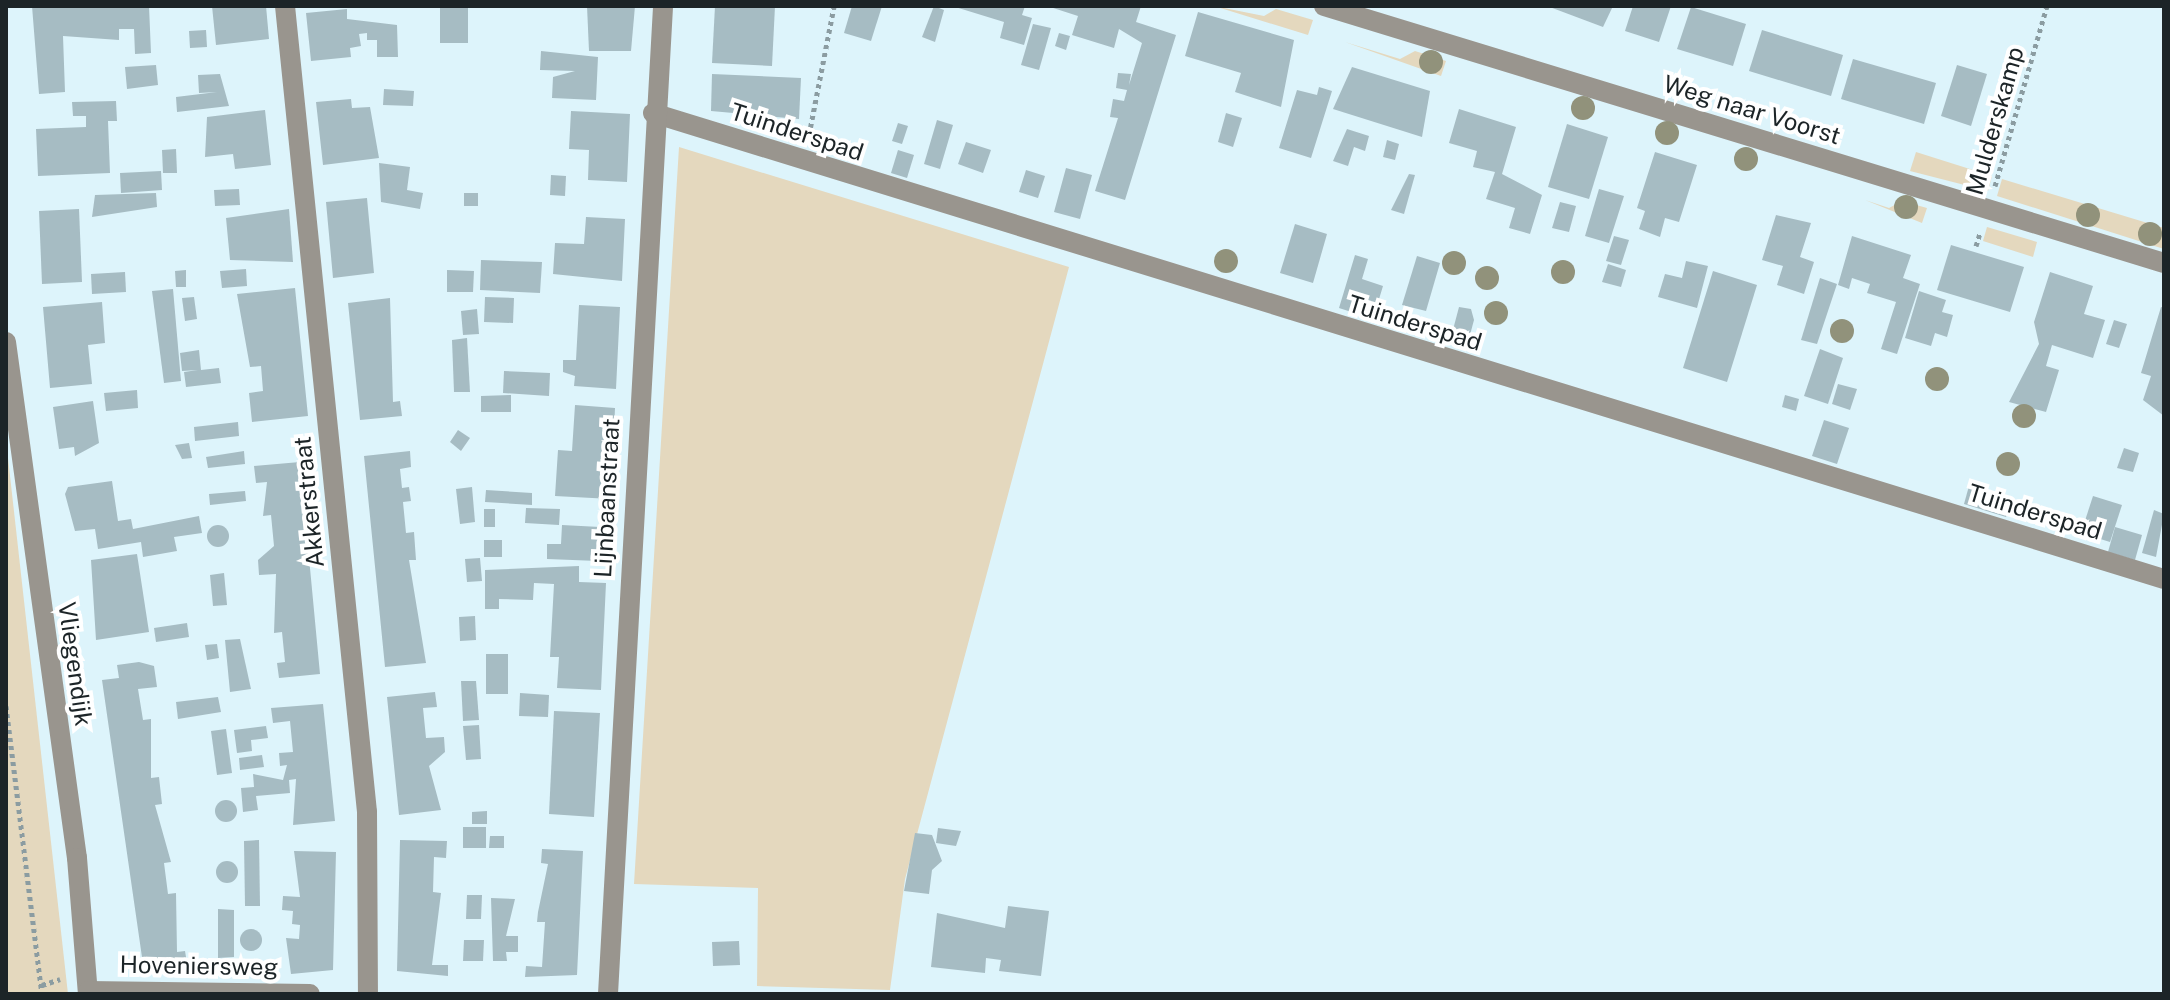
<!DOCTYPE html>
<style>
body{margin:0}
#map{position:relative;width:2170px;height:1000px;overflow:hidden;background:#ddf4fb;font-family:"Public Sans",sans-serif}
div>[style]{position:absolute}
.green>*{inset:0;background:#e4d8be}
.building>*{inset:0;background:#a6bcc3}
.round{border-radius:50%}
.path>*{height:5px;margin-top:-2.5px;transform-origin:0;background:repeating-linear-gradient(90deg,#8b9ca1 0 4px,transparent 0 8px)}
.minor>*{height:20px;margin:-10px;padding:0 10px;transform-origin:10px;border-radius:10px;background:#99958e}
.trees>*{width:24px;height:24px;margin:-12px;border-radius:50%;background:#91927b}
span{translate:-50% -50%;white-space:nowrap;text-align:center;line-height:1.15;-webkit-text-stroke:8px #fff;paint-order:stroke}
.street-label{font-size:24px;color:#1c2427}
.frame{position:absolute;inset:0;border:8px solid #1c2427;pointer-events:none}
</style>
<div id="map">
<div class="green">
<div style="clip-path:polygon(1214px 6px,1264px 16px,1276px 9px,1313px 20px,1308px 35px)"></div>
<div style="clip-path:polygon(1345px 42px,1400px 59px,1415px 51px,1446px 61px,1441px 76px)"></div>
<div style="clip-path:polygon(679px 147px,1069px 267px,905px 879px,890px 990px,757px 986px,758px 888px,634px 884px)"></div>
<div style="clip-path:polygon(1916px 152px,1992px 176px,1988px 191px,1910px 171px)"></div>
<div style="clip-path:polygon(2002px 179px,2164px 228px,2164px 249px,1997px 196px)"></div>
<div style="clip-path:polygon(1865px 200px,1889px 208px,1902px 201px,1927px 208px,1922px 223px)"></div>
<div style="clip-path:polygon(1987px 227px,2037px 242px,2033px 257px,1983px 241px)"></div>
<div style="clip-path:polygon(6px 440px,68px 994px,6px 994px)"></div>
</div>
<div class="building">
<div style="clip-path:polygon(32px 6px,149px 6px,151px 53px,135px 54px,134px 29px,119px 29px,119px 40px,63px 36px,65px 92px,39px 94px)"></div>
<div style="clip-path:polygon(212px 6px,266px 6px,269px 39px,216px 45px)"></div>
<div style="clip-path:polygon(440px 6px,468px 6px,468px 43px,440px 43px)"></div>
<div style="clip-path:polygon(587px 6px,635px 6px,631px 51px,589px 51px)"></div>
<div style="clip-path:polygon(715px 6px,775px 6px,772px 66px,712px 63px)"></div>
<div style="clip-path:polygon(852px 6px,882px 6px,871px 41px,844px 33px)"></div>
<div style="clip-path:polygon(934px 6px,944px 10px,935px 42px,922px 37px)"></div>
<div style="clip-path:polygon(952px 6px,1025px 6px,1022px 15px,1032px 18px,1024px 45px,1000px 38px,1004px 22px)"></div>
<div style="clip-path:polygon(1047px 6px,1141px 6px,1136px 22px,1176px 35px,1125px 200px,1095px 191px,1118px 118px,1110px 117px,1113px 99px,1124px 101px,1127px 90px,1116px 88px,1118px 73px,1131px 74px,1129px 85px,1142px 43px,1119px 29px,1114px 48px,1072px 35px,1078px 16px)"></div>
<div style="clip-path:polygon(1547px 6px,1613px 6px,1603px 27px)"></div>
<div style="clip-path:polygon(1633px 6px,1671px 6px,1659px 42px,1625px 31px)"></div>
<div style="clip-path:polygon(1691px 7px,1746px 24px,1733px 66px,1677px 49px)"></div>
<div style="clip-path:polygon(347px 9px,347px 19px,397px 25px,398px 57px,377px 57px,377px 40px,367px 40px,367px 33px,359px 34px,361px 46px,350px 48px,351px 57px,311px 61px,306px 13px)"></div>
<div style="clip-path:polygon(1198px 12px,1294px 40px,1281px 107px,1235px 92px,1241px 73px,1185px 56px)"></div>
<div style="clip-path:polygon(1033px 24px,1051px 28px,1039px 70px,1021px 65px)"></div>
<div style="clip-path:polygon(206px 30px,207px 47px,190px 48px,189px 31px)"></div>
<div style="clip-path:polygon(1762px 30px,1843px 55px,1831px 96px,1749px 71px)"></div>
<div style="clip-path:polygon(1059px 33px,1070px 36px,1066px 50px,1055px 46px)"></div>
<div style="clip-path:polygon(541px 51px,598px 57px,596px 100px,552px 98px,553px 77px,575px 71px,540px 70px)"></div>
<div style="clip-path:polygon(1853px 59px,1936px 83px,1924px 124px,1841px 99px)"></div>
<div style="clip-path:polygon(156px 65px,158px 85px,127px 89px,125px 67px)"></div>
<div style="clip-path:polygon(1957px 65px,1987px 74px,1971px 126px,1941px 116px)"></div>
<div style="clip-path:polygon(1352px 67px,1430px 91px,1422px 137px,1333px 109px)"></div>
<div style="clip-path:polygon(220px 74px,229px 106px,177px 112px,176px 97px,217px 92px,199px 93px,198px 75px)"></div>
<div style="clip-path:polygon(712px 74px,801px 78px,799px 119px,711px 111px)"></div>
<div style="clip-path:polygon(1319px 87px,1332px 91px,1311px 158px,1279px 148px,1297px 90px,1317px 95px)"></div>
<div style="clip-path:polygon(384px 89px,414px 91px,413px 106px,383px 105px)"></div>
<div style="clip-path:polygon(351px 99px,352px 108px,370px 107px,379px 158px,323px 165px,316px 102px)"></div>
<div style="clip-path:polygon(116px 101px,117px 121px,108px 121px,110px 173px,38px 176px,36px 129px,86px 127px,86px 116px,73px 116px,72px 102px)"></div>
<div style="clip-path:polygon(1459px 109px,1516px 127px,1502px 174px,1542px 195px,1530px 234px,1509px 228px,1515px 208px,1486px 199px,1495px 172px,1473px 167px,1477px 151px,1449px 143px)"></div>
<div style="clip-path:polygon(265px 110px,271px 165px,235px 169px,233px 154px,205px 157px,207px 117px)"></div>
<div style="clip-path:polygon(571px 111px,630px 114px,627px 182px,588px 180px,589px 150px,569px 149px)"></div>
<div style="clip-path:polygon(1226px 113px,1242px 118px,1233px 147px,1218px 142px)"></div>
<div style="clip-path:polygon(937px 120px,953px 125px,940px 169px,924px 164px)"></div>
<div style="clip-path:polygon(898px 123px,908px 126px,902px 144px,892px 141px)"></div>
<div style="clip-path:polygon(1567px 124px,1608px 137px,1589px 199px,1548px 187px)"></div>
<div style="clip-path:polygon(1347px 129px,1369px 136px,1365px 151px,1354px 147px,1348px 166px,1333px 161px)"></div>
<div style="clip-path:polygon(1387px 140px,1399px 144px,1395px 160px,1383px 157px)"></div>
<div style="clip-path:polygon(966px 142px,991px 150px,983px 173px,958px 164px)"></div>
<div style="clip-path:polygon(176px 149px,177px 173px,163px 173px,162px 150px)"></div>
<div style="clip-path:polygon(898px 150px,914px 155px,907px 178px,891px 173px)"></div>
<div style="clip-path:polygon(1655px 152px,1697px 165px,1679px 222px,1665px 218px,1660px 237px,1639px 229px,1645px 211px,1637px 208px)"></div>
<div style="clip-path:polygon(379px 163px,410px 167px,407px 190px,423px 193px,420px 209px,381px 202px)"></div>
<div style="clip-path:polygon(1066px 168px,1092px 175px,1080px 219px,1054px 212px)"></div>
<div style="clip-path:polygon(1026px 170px,1045px 176px,1038px 198px,1019px 192px)"></div>
<div style="clip-path:polygon(161px 171px,162px 190px,121px 193px,120px 173px)"></div>
<div style="clip-path:polygon(1409px 174px,1415px 175px,1404px 214px,1391px 210px)"></div>
<div style="clip-path:polygon(551px 175px,566px 176px,565px 196px,550px 195px)"></div>
<div style="clip-path:polygon(239px 189px,240px 205px,215px 206px,214px 190px)"></div>
<div style="clip-path:polygon(1599px 189px,1624px 196px,1609px 243px,1585px 236px)"></div>
<div style="clip-path:polygon(156px 193px,157px 207px,92px 217px,95px 195px)"></div>
<div style="clip-path:polygon(464px 193px,478px 193px,478px 206px,464px 206px)"></div>
<div style="clip-path:polygon(367px 198px,374px 273px,333px 278px,326px 202px)"></div>
<div style="clip-path:polygon(1560px 202px,1576px 206px,1569px 232px,1552px 228px)"></div>
<div style="clip-path:polygon(79px 209px,82px 282px,42px 284px,39px 211px)"></div>
<div style="clip-path:polygon(289px 209px,293px 262px,230px 260px,226px 218px)"></div>
<div style="clip-path:polygon(1776px 215px,1811px 223px,1800px 257px,1814px 262px,1804px 294px,1777px 285px,1783px 266px,1762px 260px)"></div>
<div style="clip-path:polygon(586px 217px,625px 219px,622px 281px,553px 274px,555px 243px,584px 244px)"></div>
<div style="clip-path:polygon(1295px 224px,1327px 234px,1313px 283px,1280px 273px)"></div>
<div style="clip-path:polygon(1614px 236px,1629px 240px,1621px 265px,1606px 261px)"></div>
<div style="clip-path:polygon(1852px 236px,1911px 255px,1903px 278px,1920px 284px,1897px 354px,1881px 349px,1896px 302px,1867px 293px,1870px 284px,1852px 278px,1849px 289px,1838px 285px)"></div>
<div style="clip-path:polygon(1951px 245px,2024px 267px,2010px 312px,1937px 290px)"></div>
<div style="clip-path:polygon(1355px 255px,1368px 259px,1362px 279px,1383px 286px,1373px 319px,1339px 308px)"></div>
<div style="clip-path:polygon(1417px 256px,1440px 263px,1426px 311px,1402px 305px)"></div>
<div style="clip-path:polygon(481px 260px,542px 262px,540px 293px,480px 290px)"></div>
<div style="clip-path:polygon(1686px 261px,1708px 266px,1697px 308px,1658px 297px,1665px 274px,1682px 278px)"></div>
<div style="clip-path:polygon(1608px 264px,1626px 270px,1621px 287px,1602px 282px)"></div>
<div style="clip-path:polygon(246px 269px,247px 286px,222px 288px,220px 271px)"></div>
<div style="clip-path:polygon(186px 270px,186px 287px,176px 287px,175px 271px)"></div>
<div style="clip-path:polygon(447px 270px,474px 271px,473px 292px,447px 292px)"></div>
<div style="clip-path:polygon(1713px 271px,1757px 285px,1727px 382px,1683px 368px)"></div>
<div style="clip-path:polygon(125px 272px,126px 292px,92px 294px,91px 274px)"></div>
<div style="clip-path:polygon(2050px 272px,2093px 286px,2084px 314px,2105px 320px,2093px 358px,2052px 345px,2046px 366px,2059px 370px,2046px 412px,2009px 402px,2039px 344px,2034px 322px)"></div>
<div style="clip-path:polygon(1820px 278px,1837px 284px,1817px 344px,1801px 340px)"></div>
<div style="clip-path:polygon(295px 288px,308px 416px,252px 422px,249px 393px,263px 391px,261px 366px,250px 367px,237px 294px)"></div>
<div style="clip-path:polygon(173px 289px,181px 381px,164px 383px,152px 291px)"></div>
<div style="clip-path:polygon(1919px 291px,1946px 300px,1942px 312px,1953px 315px,1947px 337px,1935px 333px,1931px 346px,1905px 338px)"></div>
<div style="clip-path:polygon(194px 297px,197px 319px,185px 321px,182px 298px)"></div>
<div style="clip-path:polygon(485px 297px,514px 298px,513px 323px,484px 322px)"></div>
<div style="clip-path:polygon(390px 298px,393px 402px,400px 401px,402px 416px,360px 420px,348px 303px)"></div>
<div style="clip-path:polygon(102px 302px,105px 343px,88px 345px,92px 384px,50px 388px,43px 307px)"></div>
<div style="clip-path:polygon(579px 305px,620px 307px,616px 389px,574px 386px,575px 376px,563px 372px,563px 360px,576px 360px)"></div>
<div style="clip-path:polygon(1459px 307px,1471px 309px,1474px 320px,1467px 346px,1450px 341px)"></div>
<div style="clip-path:polygon(2161px 307px,2164px 308px,2164px 416px,2143px 400px,2151px 376px,2141px 373px)"></div>
<div style="clip-path:polygon(477px 309px,479px 334px,463px 335px,461px 311px)"></div>
<div style="clip-path:polygon(2114px 320px,2127px 324px,2119px 348px,2106px 344px)"></div>
<div style="clip-path:polygon(467px 338px,470px 392px,454px 392px,452px 340px)"></div>
<div style="clip-path:polygon(1820px 349px,1843px 358px,1828px 404px,1804px 396px)"></div>
<div style="clip-path:polygon(199px 350px,201px 370px,219px 368px,221px 383px,186px 387px,184px 372px,198px 370px,182px 371px,180px 353px)"></div>
<div style="clip-path:polygon(504px 371px,550px 373px,549px 396px,503px 393px)"></div>
<div style="clip-path:polygon(1838px 384px,1857px 389px,1850px 410px,1832px 404px)"></div>
<div style="clip-path:polygon(137px 390px,138px 408px,106px 411px,104px 393px)"></div>
<div style="clip-path:polygon(511px 395px,511px 412px,481px 412px,481px 396px)"></div>
<div style="clip-path:polygon(1785px 395px,1799px 399px,1796px 411px,1782px 407px)"></div>
<div style="clip-path:polygon(93px 401px,99px 443px,75px 456px,74px 447px,59px 449px,53px 407px)"></div>
<div style="clip-path:polygon(575px 405px,615px 408px,611px 499px,555px 496px,558px 450px,572px 451px)"></div>
<div style="clip-path:polygon(1824px 420px,1849px 428px,1837px 464px,1812px 456px)"></div>
<div style="clip-path:polygon(238px 422px,239px 436px,195px 441px,194px 427px)"></div>
<div style="clip-path:polygon(458px 430px,470px 438px,461px 451px,450px 442px)"></div>
<div style="clip-path:polygon(189px 443px,192px 458px,182px 459px,175px 445px)"></div>
<div style="clip-path:polygon(2124px 448px,2139px 453px,2133px 472px,2117px 468px)"></div>
<div style="clip-path:polygon(244px 451px,245px 464px,208px 468px,206px 457px)"></div>
<div style="clip-path:polygon(410px 451px,411px 467px,400px 469px,402px 488px,409px 487px,411px 501px,403px 502px,406px 533px,414px 532px,416px 560px,409px 560px,426px 663px,385px 667px,364px 456px)"></div>
<div style="clip-path:polygon(300px 462px,320px 674px,279px 678px,277px 663px,285px 662px,282px 632px,274px 633px,276px 574px,259px 575px,258px 560px,274px 546px,271px 515px,263px 516px,267px 482px,256px 483px,254px 466px)"></div>
<div style="clip-path:polygon(112px 481px,118px 521px,131px 519px,133px 529px,199px 516px,202px 533px,174px 537px,177px 551px,143px 557px,141px 542px,98px 549px,95px 529px,75px 531px,65px 494px,68px 487px)"></div>
<div style="clip-path:polygon(1969px 486px,2012px 498px,2006px 517px,1964px 504px)"></div>
<div style="clip-path:polygon(472px 487px,475px 522px,460px 524px,456px 489px)"></div>
<div style="clip-path:polygon(486px 490px,532px 493px,532px 505px,485px 502px)"></div>
<div style="clip-path:polygon(245px 491px,246px 501px,210px 505px,209px 494px)"></div>
<div style="clip-path:polygon(2093px 496px,2122px 505px,2110px 542px,2081px 533px)"></div>
<div style="clip-path:polygon(526px 508px,560px 509px,559px 525px,525px 523px)"></div>
<div style="clip-path:polygon(484px 509px,495px 509px,495px 527px,484px 527px)"></div>
<div style="clip-path:polygon(2154px 510px,2164px 514px,2156px 557px,2142px 553px)"></div>
<div style="clip-path:polygon(562px 525px,600px 527px,598px 561px,547px 559px,547px 544px,561px 544px)"></div>
<div class="round" style="left:207px;top:525px;width:22px;height:22px"></div>
<div style="clip-path:polygon(2115px 527px,2142px 535px,2135px 560px,2108px 552px)"></div>
<div style="clip-path:polygon(484px 540px,502px 540px,502px 557px,484px 557px)"></div>
<div style="clip-path:polygon(137px 554px,149px 632px,96px 640px,91px 560px)"></div>
<div style="clip-path:polygon(480px 558px,482px 581px,467px 582px,465px 559px)"></div>
<div style="clip-path:polygon(579px 566px,579px 582px,606px 583px,601px 690px,557px 688px,559px 657px,550px 657px,554px 584px,534px 583px,533px 600px,499px 599px,499px 609px,485px 609px,485px 570px)"></div>
<div style="clip-path:polygon(224px 573px,227px 605px,213px 606px,210px 575px)"></div>
<div style="clip-path:polygon(475px 616px,476px 640px,460px 641px,459px 617px)"></div>
<div style="clip-path:polygon(187px 623px,189px 637px,156px 642px,154px 628px)"></div>
<div style="clip-path:polygon(240px 639px,251px 689px,230px 692px,225px 640px)"></div>
<div style="clip-path:polygon(217px 644px,219px 658px,207px 660px,205px 645px)"></div>
<div style="clip-path:polygon(486px 654px,508px 654px,508px 694px,486px 694px)"></div>
<div style="clip-path:polygon(139px 662px,154px 666px,157px 687px,138px 689px,143px 720px,151px 719px,151px 778px,159px 777px,162px 804px,155px 805px,171px 862px,164px 863px,168px 894px,176px 893px,177px 952px,185px 951px,188px 969px,173px 971px,144px 971px,102px 680px,119px 678px,117px 665px)"></div>
<div style="clip-path:polygon(461px 681px,476px 681px,479px 720px,463px 721px)"></div>
<div style="clip-path:polygon(435px 692px,437px 707px,423px 708px,426px 738px,444px 737px,445px 752px,429px 766px,441px 810px,399px 815px,387px 697px)"></div>
<div style="clip-path:polygon(520px 693px,549px 695px,548px 717px,519px 716px)"></div>
<div style="clip-path:polygon(218px 697px,221px 712px,178px 719px,176px 702px)"></div>
<div style="clip-path:polygon(323px 704px,335px 821px,293px 825px,296px 779px,289px 780px,290px 793px,256px 796px,258px 810px,243px 812px,241px 788px,254px 787px,253px 774px,283px 780px,287px 765px,280px 766px,279px 753px,293px 752px,290px 721px,273px 723px,271px 708px)"></div>
<div style="clip-path:polygon(554px 711px,600px 713px,594px 817px,549px 814px)"></div>
<div style="clip-path:polygon(479px 725px,481px 759px,466px 760px,463px 726px)"></div>
<div style="clip-path:polygon(266px 726px,268px 738px,251px 740px,252px 751px,237px 753px,234px 730px)"></div>
<div style="clip-path:polygon(226px 729px,232px 773px,217px 775px,211px 731px)"></div>
<div style="clip-path:polygon(262px 755px,264px 767px,240px 770px,239px 758px)"></div>
<div class="round" style="left:215px;top:800px;width:22px;height:22px"></div>
<div style="clip-path:polygon(487px 811px,487px 824px,472px 824px,472px 812px)"></div>
<div style="clip-path:polygon(463px 827px,486px 827px,486px 848px,463px 848px)"></div>
<div style="clip-path:polygon(938px 828px,961px 831px,956px 846px,936px 843px)"></div>
<div style="clip-path:polygon(915px 833px,932px 835px,942px 861px,932px 870px,929px 894px,904px 891px)"></div>
<div style="clip-path:polygon(490px 836px,504px 836px,504px 848px,489px 848px)"></div>
<div style="clip-path:polygon(259px 840px,260px 906px,245px 906px,244px 841px)"></div>
<div style="clip-path:polygon(400px 840px,447px 841px,446px 858px,434px 857px,433px 892px,441px 893px,432px 965px,448px 965px,448px 976px,397px 971px)"></div>
<div style="clip-path:polygon(542px 849px,583px 851px,577px 975px,525px 977px,526px 966px,542px 967px,545px 922px,537px 922px,538px 912px,548px 864px,541px 863px)"></div>
<div style="clip-path:polygon(294px 851px,336px 852px,333px 970px,291px 974px,286px 938px,299px 939px,300px 925px,292px 924px,293px 911px,282px 910px,283px 896px,300px 897px)"></div>
<div class="round" style="left:216px;top:861px;width:22px;height:22px"></div>
<div style="clip-path:polygon(467px 895px,482px 895px,481px 919px,466px 919px)"></div>
<div style="clip-path:polygon(491px 898px,515px 899px,506px 936px,518px 936px,518px 952px,506px 952px,507px 961px,493px 961px)"></div>
<div style="clip-path:polygon(1008px 906px,1049px 911px,1041px 976px,999px 971px,1001px 960px,986px 958px,985px 973px,931px 967px,937px 913px,1005px 928px)"></div>
<div style="clip-path:polygon(218px 909px,234px 910px,234px 957px,218px 958px)"></div>
<div class="round" style="left:240px;top:929px;width:22px;height:22px"></div>
<div style="clip-path:polygon(464px 940px,484px 940px,483px 961px,463px 961px)"></div>
<div style="clip-path:polygon(739px 941px,740px 965px,713px 966px,712px 942px)"></div>
</div>
<div class="path">
<div style="left:809px;top:135px;width:131px;rotate:-79deg"></div>
<div style="left:1995px;top:186px;width:187px;rotate:-73.9deg"></div>
<div style="left:1976px;top:246px;width:14px;rotate:-73deg"></div>
<div style="left:6px;top:706px;width:290px;rotate:82.9deg"></div>
<div style="left:42px;top:985px;width:19px;rotate:-18deg"></div>
</div>
<div class="minor">
<div style="left:285px;top:6px;width:810px;rotate:84.19deg"></div>
<div style="left:367px;top:812px;width:182px;rotate:89.7deg"></div>
<div style="left:1324px;top:6px;width:878px;rotate:17.01deg"></div>
<div style="left:653px;top:113px;width:1581px;rotate:17.14deg"></div>
<div style="left:6px;top:342px;width:521px;rotate:82.17deg"></div>
<div style="left:77px;top:858px;width:136px;rotate:85.4deg"></div>
<div style="left:88px;top:991px;width:222px;rotate:0.8deg"></div>
<div style="left:608px;top:994px;width:990px;rotate:-86.81deg"></div>
</div>
<div class="trees">
<div style="left:1431px;top:62px"></div>
<div style="left:1583px;top:108px"></div>
<div style="left:1667px;top:133px"></div>
<div style="left:1746px;top:159px"></div>
<div style="left:1906px;top:207px"></div>
<div style="left:2088px;top:215px"></div>
<div style="left:2150px;top:234px"></div>
<div style="left:1226px;top:261px"></div>
<div style="left:1454px;top:263px"></div>
<div style="left:1563px;top:272px"></div>
<div style="left:1487px;top:278px"></div>
<div style="left:1496px;top:313px"></div>
<div style="left:1842px;top:331px"></div>
<div style="left:1937px;top:379px"></div>
<div style="left:2024px;top:416px"></div>
<div style="left:2008px;top:464px"></div>
</div>
<div class="street-label">
<span style="left:1752px;top:110px;rotate:17deg">Weg naar Voorst</span>
<span style="left:1995px;top:121px;rotate:-74deg">Mulderskamp</span>
<span style="left:797px;top:132px;rotate:18deg">Tuinderspad</span>
<span style="left:1415px;top:323px;rotate:17deg">Tuinderspad</span>
<span style="left:607px;top:498px;rotate:-87deg">Lijnbaanstraat</span>
<span style="left:309px;top:502px;rotate:-96deg">Akkerstraat</span>
<span style="left:2035px;top:512px;rotate:17deg">Tuinderspad</span>
<span style="left:75px;top:664px;rotate:82deg">Vliegendijk</span>
<span style="left:199px;top:966px;rotate:1deg">Hoveniersweg</span>
</div>
<div class="frame"></div>
</div>
